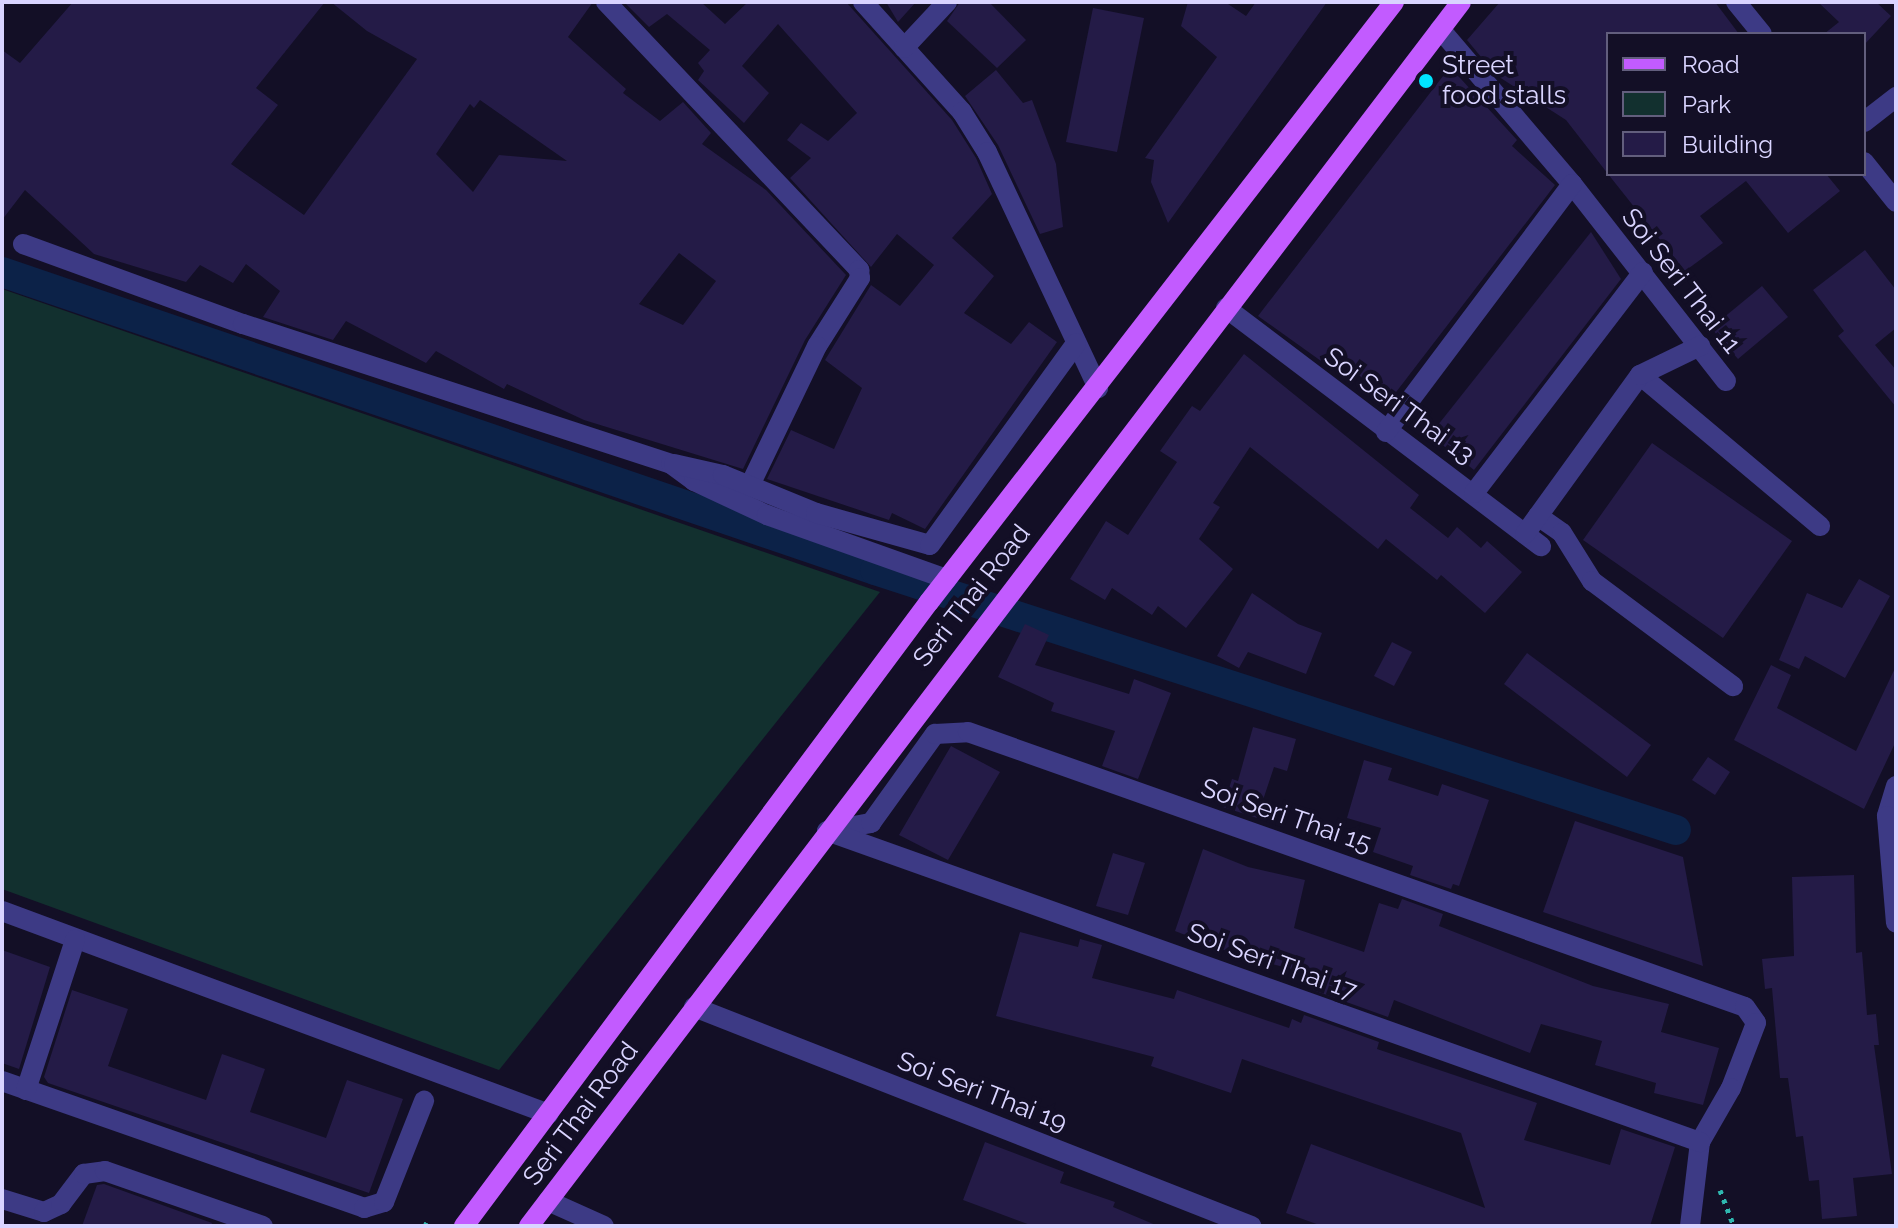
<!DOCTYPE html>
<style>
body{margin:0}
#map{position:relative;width:1898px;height:1228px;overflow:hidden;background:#130f26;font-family:Raleway,sans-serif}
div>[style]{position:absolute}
.green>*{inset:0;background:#12302f}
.canal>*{height:30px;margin:-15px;padding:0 15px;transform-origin:15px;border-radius:15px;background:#0c2248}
.building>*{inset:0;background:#241b47}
.path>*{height:5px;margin-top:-2.5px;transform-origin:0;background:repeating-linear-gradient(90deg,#2fb8b0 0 4px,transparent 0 10px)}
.minor>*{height:20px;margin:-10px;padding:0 10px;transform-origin:10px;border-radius:10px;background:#3d3a85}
.major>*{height:20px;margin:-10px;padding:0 10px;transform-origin:10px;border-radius:10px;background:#c25bff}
.dots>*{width:22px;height:22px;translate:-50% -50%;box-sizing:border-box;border:4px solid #130f26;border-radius:50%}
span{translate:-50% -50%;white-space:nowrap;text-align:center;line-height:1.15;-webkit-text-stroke:8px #130f26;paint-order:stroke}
.poi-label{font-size:26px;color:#d9d4ff}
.left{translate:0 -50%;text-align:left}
.street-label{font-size:26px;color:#d9d4ff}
.frame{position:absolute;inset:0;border:4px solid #d9d4ff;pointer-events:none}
.legend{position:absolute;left:1606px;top:32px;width:260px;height:144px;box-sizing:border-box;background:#130f26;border:2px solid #625e7d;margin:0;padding:10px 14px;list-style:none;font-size:24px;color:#d9d4ff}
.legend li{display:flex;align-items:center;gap:16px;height:40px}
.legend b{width:40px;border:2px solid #625e7d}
</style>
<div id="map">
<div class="green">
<div style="clip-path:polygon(2px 289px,880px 592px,499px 1070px,2px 889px)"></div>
</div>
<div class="canal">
<div style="left:2px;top:272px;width:922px;rotate:18.85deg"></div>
<div style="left:875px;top:570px;width:842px;rotate:17.98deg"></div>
</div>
<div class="building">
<div style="clip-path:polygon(evenodd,73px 2px,325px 2px,256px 88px,278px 105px,231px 164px,304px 215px,417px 59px,367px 31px,331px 2px,593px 2px,568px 37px,626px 89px,623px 93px,660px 121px,683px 102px,711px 133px,702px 144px,766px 190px,846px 275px,805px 340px,743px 469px,584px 420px,507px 384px,504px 389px,436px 351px,426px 363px,346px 321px,333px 340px,263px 317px,280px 291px,246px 264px,233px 283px,200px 265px,186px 282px,94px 254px,25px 190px,2px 220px,2px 50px,20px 63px,73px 2px,480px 100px,567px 161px,499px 155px,473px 192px,436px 154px,470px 104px,474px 108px,480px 100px,73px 2px,679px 253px,716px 281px,683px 325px,639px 304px,679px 253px)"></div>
<div style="clip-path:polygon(624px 2px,701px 2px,725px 24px,748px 2px,846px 2px,952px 120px,976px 158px,992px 194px,952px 238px,994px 276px,964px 313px,1011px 344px,1029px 322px,1057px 342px,925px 529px,892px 513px,889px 520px,767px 479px,791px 430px,834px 449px,862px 388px,825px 360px,871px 285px,900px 306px,934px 265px,897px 234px,871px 267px,790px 178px,811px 158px,787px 140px,801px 123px,828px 141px,857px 113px,778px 24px,742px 66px,769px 93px,744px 123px,698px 80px,704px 71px,698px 63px,710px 50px,667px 14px,649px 27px)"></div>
<div style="clip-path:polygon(886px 2px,916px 2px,898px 22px)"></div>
<div style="clip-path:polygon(960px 2px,989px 2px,1026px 40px,997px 68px,947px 21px)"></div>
<div style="clip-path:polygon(1188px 2px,1225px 2px,1246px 16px,1256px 2px,1327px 2px,1168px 223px,1151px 182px,1154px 160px,1145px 158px,1217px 57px,1181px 26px)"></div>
<div style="clip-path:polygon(1500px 2px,1715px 2px,1739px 34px,1608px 34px,1608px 174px,1566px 120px,1496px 75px,1467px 40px)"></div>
<div style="clip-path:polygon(1818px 2px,1876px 2px,1891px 16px,1864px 45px,1864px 34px,1824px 34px,1839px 22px)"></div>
<div style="clip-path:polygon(1093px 8px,1144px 18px,1117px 152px,1066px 142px)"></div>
<div style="clip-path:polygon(1450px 67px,1517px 140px,1512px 146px,1555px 185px,1390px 400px,1336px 357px,1328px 366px,1258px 316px)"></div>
<div style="clip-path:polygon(996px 70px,1023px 103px,1032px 100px,1056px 164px,1063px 227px,1040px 234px,998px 145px,965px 96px)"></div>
<div style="clip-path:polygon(1608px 174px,1826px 174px,1840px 191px,1788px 233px,1746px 181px,1700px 216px,1723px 243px,1685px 271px)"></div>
<div style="clip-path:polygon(1591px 232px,1621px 279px,1474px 470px,1430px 435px)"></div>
<div style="clip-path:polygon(1865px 250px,1896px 290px,1896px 328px,1875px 345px,1896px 370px,1896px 407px,1838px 336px,1844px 331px,1813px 290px)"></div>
<div style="clip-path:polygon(1762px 286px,1788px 317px,1738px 359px,1711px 328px)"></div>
<div style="clip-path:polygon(1244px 354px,1419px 495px,1410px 508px,1448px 538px,1457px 527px,1481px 548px,1487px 541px,1522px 572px,1485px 613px,1441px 575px,1437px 580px,1386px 539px,1378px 549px,1250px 447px,1213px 503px,1220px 507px,1199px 539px,1233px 569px,1186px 628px,1158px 606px,1152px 615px,1112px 588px,1105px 600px,1070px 579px,1106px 521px,1128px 535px,1177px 462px,1160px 451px,1192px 406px,1200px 411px)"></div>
<div style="clip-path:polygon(1652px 443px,1792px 541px,1723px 638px,1583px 540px)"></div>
<div style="clip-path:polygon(1859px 579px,1890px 596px,1845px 678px,1805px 656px,1799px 669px,1779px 660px,1807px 593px,1842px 608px)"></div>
<div style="clip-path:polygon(1252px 593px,1298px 624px,1322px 633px,1306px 674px,1248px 652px,1239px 668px,1217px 656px)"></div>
<div style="clip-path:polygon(1025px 624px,1049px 635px,1035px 665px,1129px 694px,1134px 679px,1171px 693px,1138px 779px,1102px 766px,1115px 731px,1051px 711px,1054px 703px,998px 677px)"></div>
<div style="clip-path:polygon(1392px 642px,1412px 652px,1394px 686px,1374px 676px)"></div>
<div style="clip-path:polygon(1527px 653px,1651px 745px,1627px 777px,1504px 684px)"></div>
<div style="clip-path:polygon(1771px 665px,1791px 675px,1777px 708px,1856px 751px,1896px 666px,1896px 741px,1864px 809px,1734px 740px)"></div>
<div style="clip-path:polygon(1253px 727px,1296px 739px,1287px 771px,1274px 767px,1257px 818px,1223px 807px,1232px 779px,1238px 781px)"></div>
<div style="clip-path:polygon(951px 746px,1000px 772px,948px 860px,899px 835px)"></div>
<div style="clip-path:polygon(1708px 757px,1730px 772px,1715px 795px,1692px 780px)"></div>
<div style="clip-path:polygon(1364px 760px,1392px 768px,1388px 780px,1438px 796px,1442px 784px,1489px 800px,1459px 886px,1453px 884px,1451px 889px,1410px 875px,1413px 866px,1373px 852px,1381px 828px,1347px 818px)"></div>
<div style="clip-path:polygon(1575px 821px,1683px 857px,1703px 966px,1543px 912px)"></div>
<div style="clip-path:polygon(1203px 849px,1248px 867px,1305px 880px,1294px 928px,1364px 952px,1379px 903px,1398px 909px,1402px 899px,1443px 914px,1439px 926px,1593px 986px,1669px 1004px,1661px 1032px,1719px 1048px,1703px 1105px,1654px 1093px,1656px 1083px,1595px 1065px,1602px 1041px,1541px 1024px,1530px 1053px,1394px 1000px,1388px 1017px,1313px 990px,1319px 976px,1236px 955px,1175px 931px)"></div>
<div style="clip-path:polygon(1113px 853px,1145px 863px,1128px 915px,1096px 906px)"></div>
<div style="clip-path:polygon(1854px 875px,1856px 953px,1862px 952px,1867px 1015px,1876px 1014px,1879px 1045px,1874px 1045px,1892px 1174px,1853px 1178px,1857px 1216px,1822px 1219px,1819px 1180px,1809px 1181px,1803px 1136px,1796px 1137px,1788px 1078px,1780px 1078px,1772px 988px,1765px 989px,1762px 959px,1794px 956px,1792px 877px)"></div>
<div style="clip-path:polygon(1020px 932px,1078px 947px,1080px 939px,1102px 945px,1092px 978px,1174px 999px,1177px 990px,1289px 1028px,1292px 1019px,1301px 1023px,1304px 1015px,1379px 1042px,1377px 1049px,1537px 1103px,1524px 1140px,1610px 1165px,1621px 1129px,1675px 1147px,1650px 1226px,1322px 1226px,1286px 1213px,1311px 1144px,1485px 1208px,1461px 1133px,1242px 1059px,1231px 1093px,1151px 1066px,1154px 1057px,996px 1016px)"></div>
<div style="clip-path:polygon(2px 950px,50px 967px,19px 1069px,2px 1063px)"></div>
<div style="clip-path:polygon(72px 990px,128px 1009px,108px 1066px,206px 1100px,222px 1054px,265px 1069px,250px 1112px,326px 1138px,347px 1080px,403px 1099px,369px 1193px,48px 1083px,44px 1077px)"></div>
<div style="clip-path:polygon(985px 1142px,1064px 1172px,1060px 1183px,1115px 1202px,1113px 1207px,1158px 1226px,1033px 1226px,963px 1200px)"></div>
<div style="clip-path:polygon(104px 1184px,212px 1223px,211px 1226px,82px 1226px,97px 1185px)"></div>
</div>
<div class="path">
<div style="left:1720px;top:1190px;width:39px;rotate:69deg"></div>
<div style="left:425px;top:1226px;width:4px;rotate:-63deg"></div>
</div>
<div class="minor">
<div style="left:606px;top:2px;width:369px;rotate:46.6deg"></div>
<div style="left:859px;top:270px;width:8px;rotate:83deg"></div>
<div style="left:860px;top:278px;width:80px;rotate:122.3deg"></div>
<div style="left:817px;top:346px;width:154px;rotate:115.7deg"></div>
<div style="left:863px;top:2px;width:148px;rotate:48deg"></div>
<div style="left:962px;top:112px;width:47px;rotate:58deg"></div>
<div style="left:987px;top:152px;width:261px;rotate:64.8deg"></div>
<div style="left:1736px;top:2px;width:41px;rotate:50.9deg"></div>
<div style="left:1440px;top:29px;width:204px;rotate:49.6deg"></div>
<div style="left:1572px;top:184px;width:250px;rotate:52deg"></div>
<div style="left:904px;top:48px;width:63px;rotate:-46.9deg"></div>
<div style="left:1864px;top:122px;width:41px;rotate:-38deg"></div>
<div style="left:1864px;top:162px;width:51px;rotate:51.3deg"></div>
<div style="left:23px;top:244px;width:234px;rotate:20deg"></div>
<div style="left:243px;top:324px;width:450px;rotate:18.1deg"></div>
<div style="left:671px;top:464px;width:29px;rotate:36deg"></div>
<div style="left:694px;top:481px;width:81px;rotate:25deg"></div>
<div style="left:767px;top:515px;width:191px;rotate:19.6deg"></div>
<div style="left:1226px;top:308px;width:395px;rotate:37.1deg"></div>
<div style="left:1640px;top:375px;width:235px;rotate:40deg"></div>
<div style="left:1386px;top:432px;width:310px;rotate:-53.1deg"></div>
<div style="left:674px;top:464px;width:50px;rotate:12.7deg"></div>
<div style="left:723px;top:475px;width:100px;rotate:22.2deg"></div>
<div style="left:816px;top:513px;width:118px;rotate:15.7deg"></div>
<div style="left:930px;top:545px;width:249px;rotate:-54.1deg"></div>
<div style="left:1474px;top:493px;width:278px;rotate:-52.6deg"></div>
<div style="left:1538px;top:516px;width:29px;rotate:35deg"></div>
<div style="left:1562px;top:533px;width:57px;rotate:58deg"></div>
<div style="left:1592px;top:581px;width:176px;rotate:36.7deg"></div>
<div style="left:1525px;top:534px;width:196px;rotate:-54.1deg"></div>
<div style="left:1640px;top:375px;width:67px;rotate:-25.8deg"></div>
<div style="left:1896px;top:786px;width:31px;rotate:107deg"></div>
<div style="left:1887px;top:816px;width:107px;rotate:85.2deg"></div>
<div style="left:827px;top:831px;width:45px;rotate:-10.3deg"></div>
<div style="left:871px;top:823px;width:110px;rotate:-54.3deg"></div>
<div style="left:935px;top:734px;width:33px;rotate:-3deg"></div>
<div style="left:968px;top:732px;width:824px;rotate:19.49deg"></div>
<div style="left:1745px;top:1007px;width:19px;rotate:55deg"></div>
<div style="left:1756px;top:1023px;width:70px;rotate:111deg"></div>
<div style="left:1731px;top:1088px;width:62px;rotate:119.9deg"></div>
<div style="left:1700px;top:1142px;width:85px;rotate:96.8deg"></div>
<div style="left:827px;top:831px;width:927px;rotate:19.61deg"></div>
<div style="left:2px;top:911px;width:583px;rotate:20.36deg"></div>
<div style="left:694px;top:1007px;width:599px;rotate:21.46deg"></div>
<div style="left:2px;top:1081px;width:384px;rotate:19.3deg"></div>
<div style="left:364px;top:1208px;width:21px;rotate:-17deg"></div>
<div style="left:384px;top:1202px;width:109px;rotate:-68.4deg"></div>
<div style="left:26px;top:1090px;width:158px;rotate:-71.9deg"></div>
<div style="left:2px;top:1199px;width:44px;rotate:17.2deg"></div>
<div style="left:44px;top:1212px;width:19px;rotate:-25deg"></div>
<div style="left:61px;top:1204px;width:38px;rotate:-53deg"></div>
<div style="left:84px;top:1174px;width:21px;rotate:-8deg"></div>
<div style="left:105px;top:1171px;width:167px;rotate:19.2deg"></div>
<div style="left:548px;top:1201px;width:61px;rotate:24.1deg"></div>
</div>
<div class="major">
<div style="left:464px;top:1226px;width:778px;rotate:-53.31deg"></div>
<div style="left:929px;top:602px;width:759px;rotate:-52.22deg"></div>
<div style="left:529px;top:1226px;width:1538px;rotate:-52.71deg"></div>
</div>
<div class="dots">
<div style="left:1426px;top:81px;background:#00e5ff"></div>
</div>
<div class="poi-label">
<span class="left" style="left:1442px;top:81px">Street<br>food stalls</span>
</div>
<div class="street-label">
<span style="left:1681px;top:281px;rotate:52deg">Soi Seri Thai 11</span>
<span style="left:1399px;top:406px;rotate:36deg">Soi Seri Thai 13</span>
<span style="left:972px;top:596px;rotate:-52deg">Seri Thai Road</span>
<span style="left:1286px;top:816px;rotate:19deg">Soi Seri Thai 15</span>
<span style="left:1272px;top:962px;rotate:20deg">Soi Seri Thai 17</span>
<span style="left:982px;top:1092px;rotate:21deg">Soi Seri Thai 19</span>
<span style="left:581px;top:1114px;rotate:-53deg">Seri Thai Road</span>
</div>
<div class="frame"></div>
<ul class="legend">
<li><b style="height:10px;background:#c25bff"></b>Road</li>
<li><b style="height:22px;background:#12302f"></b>Park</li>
<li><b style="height:22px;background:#241b47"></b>Building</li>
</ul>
</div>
